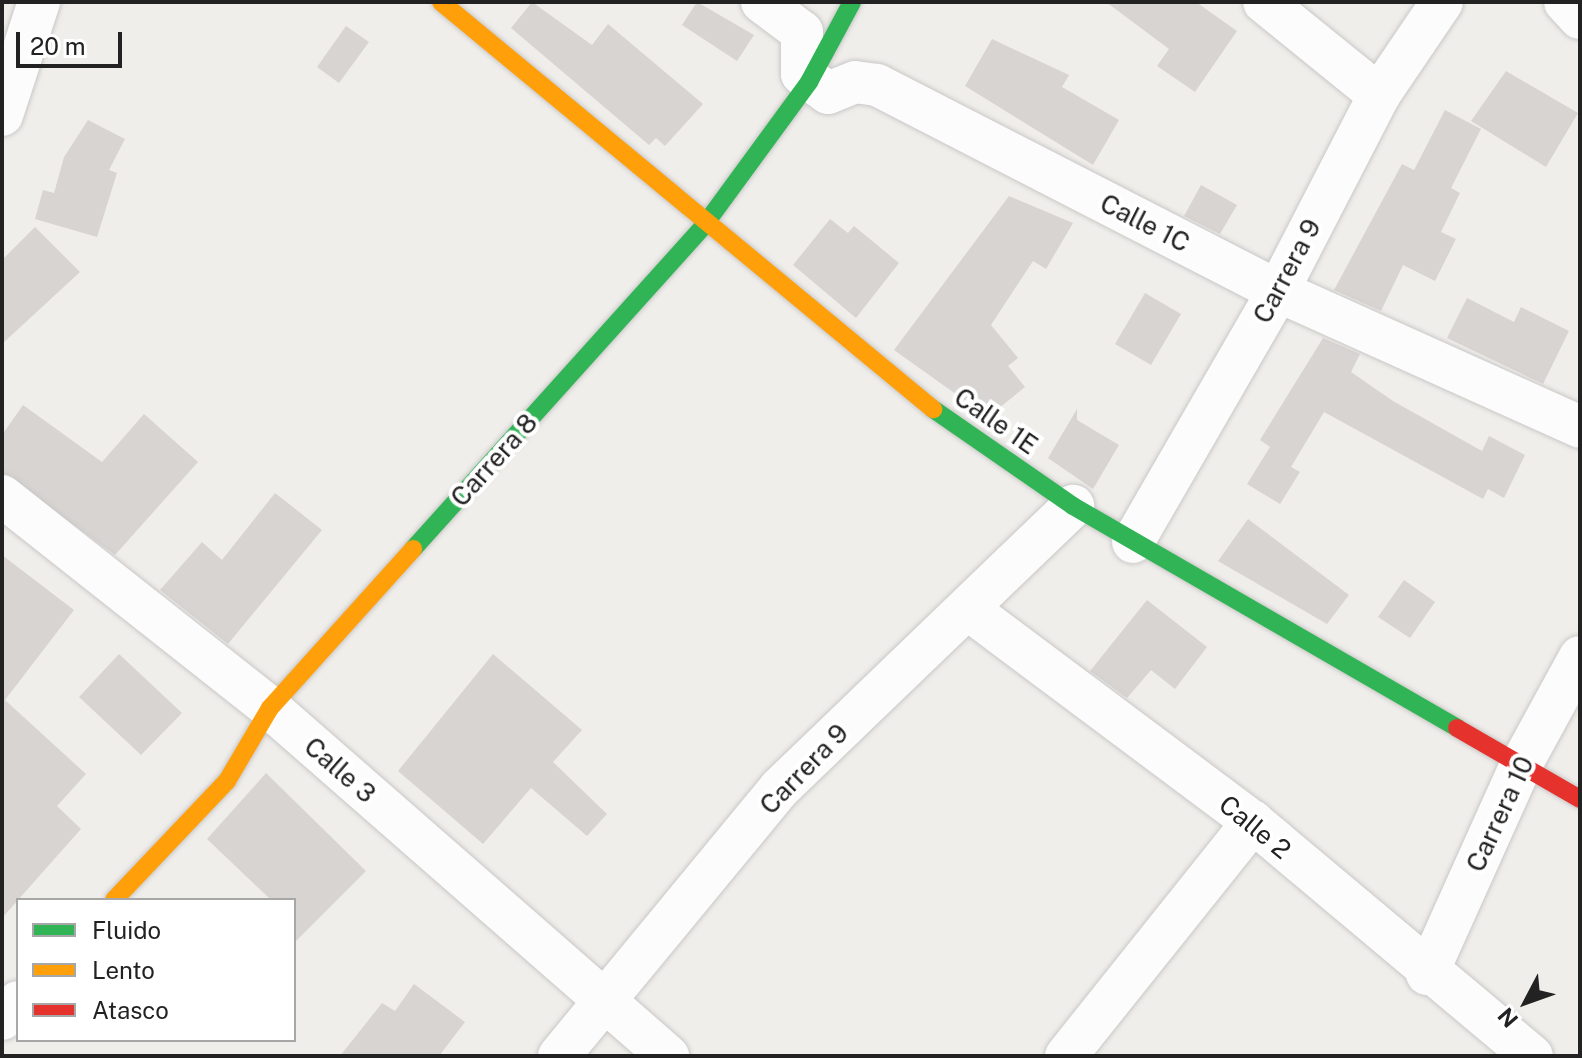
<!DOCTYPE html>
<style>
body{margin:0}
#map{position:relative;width:1582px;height:1058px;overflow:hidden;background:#f0eeeb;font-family:"Public Sans",sans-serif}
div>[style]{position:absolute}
.building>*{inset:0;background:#d7d4d2}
.roads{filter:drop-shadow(0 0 2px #c9c8c7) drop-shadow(0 0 2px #c9c8c7)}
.street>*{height:42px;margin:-21px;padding:0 21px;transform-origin:21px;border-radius:21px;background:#fdfcfc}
.fast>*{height:18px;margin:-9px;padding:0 9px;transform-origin:9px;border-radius:9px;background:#30b455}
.slow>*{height:18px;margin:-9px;padding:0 9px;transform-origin:9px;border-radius:9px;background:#ff9f0a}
.jam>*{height:18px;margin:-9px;padding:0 9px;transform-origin:9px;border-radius:9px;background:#e5322d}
span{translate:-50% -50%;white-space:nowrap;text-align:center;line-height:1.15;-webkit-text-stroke:8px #fff;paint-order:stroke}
.street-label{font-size:26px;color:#222}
.frame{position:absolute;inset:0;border:4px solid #222;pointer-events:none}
.legend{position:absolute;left:16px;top:898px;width:280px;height:144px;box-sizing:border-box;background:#fff;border:2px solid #a7a7a7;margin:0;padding:10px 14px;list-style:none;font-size:24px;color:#222}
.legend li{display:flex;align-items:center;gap:16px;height:40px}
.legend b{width:40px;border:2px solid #a7a7a7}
.north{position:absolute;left:1486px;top:962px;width:80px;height:80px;-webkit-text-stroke:6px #fff;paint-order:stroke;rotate:229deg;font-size:22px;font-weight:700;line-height:32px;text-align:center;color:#222}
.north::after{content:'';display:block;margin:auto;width:28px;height:36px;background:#222;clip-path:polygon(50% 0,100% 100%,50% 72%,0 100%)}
.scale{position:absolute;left:16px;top:32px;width:106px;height:36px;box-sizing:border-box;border:4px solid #222;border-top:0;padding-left:10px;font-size:24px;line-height:28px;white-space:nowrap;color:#222;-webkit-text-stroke:6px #fff;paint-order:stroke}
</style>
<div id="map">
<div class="building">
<div style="clip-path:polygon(532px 2px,592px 45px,608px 24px,703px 104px,665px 146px,656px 138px,649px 145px,511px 28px)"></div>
<div style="clip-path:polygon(697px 2px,754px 35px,737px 61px,682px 25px)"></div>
<div style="clip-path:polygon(1106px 2px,1196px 2px,1237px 31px,1195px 92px,1157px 66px,1169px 49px)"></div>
<div style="clip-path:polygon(346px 26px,369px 42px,339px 83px,317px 67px)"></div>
<div style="clip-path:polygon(992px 39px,1069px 75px,1062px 87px,1119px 120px,1093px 165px,965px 86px)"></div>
<div style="clip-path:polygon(1506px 71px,1578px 113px,1546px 167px,1471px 121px)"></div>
<div style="clip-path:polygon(1445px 110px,1481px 129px,1451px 188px,1460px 193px,1441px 232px,1456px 239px,1435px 281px,1403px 265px,1381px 311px,1334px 290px,1402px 164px,1414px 170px)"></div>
<div style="clip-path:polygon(88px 120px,125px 139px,109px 170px,117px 173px,97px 237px,35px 219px,43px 190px,54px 193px,64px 157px)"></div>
<div style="clip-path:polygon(1201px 185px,1237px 205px,1220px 234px,1184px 216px)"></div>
<div style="clip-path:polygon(1009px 196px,1073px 223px,1046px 269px,1033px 261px,991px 325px,1018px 358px,1008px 366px,1025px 387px,988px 417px,894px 350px)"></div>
<div style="clip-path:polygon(830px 219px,848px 233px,854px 226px,899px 263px,856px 318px,793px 265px)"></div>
<div style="clip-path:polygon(35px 227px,80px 272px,2px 344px,2px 260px)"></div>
<div style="clip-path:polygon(1145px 293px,1181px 314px,1151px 365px,1115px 344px)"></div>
<div style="clip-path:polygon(1467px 298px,1514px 322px,1521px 307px,1569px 331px,1543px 384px,1447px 338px)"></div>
<div style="clip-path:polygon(1323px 338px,1360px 354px,1351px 372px,1393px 401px,1482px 451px,1489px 436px,1525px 455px,1504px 498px,1488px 489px,1483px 499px,1324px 412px,1291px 467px,1300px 472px,1280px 504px,1247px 484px,1270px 447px,1260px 440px)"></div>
<div style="clip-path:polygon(23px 405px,102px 462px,144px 414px,198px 462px,115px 555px,2px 473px,2px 435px)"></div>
<div style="clip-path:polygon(1077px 409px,1077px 420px,1119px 445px,1093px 489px,1048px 458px)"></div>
<div style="clip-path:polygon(275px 493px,322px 530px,228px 644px,160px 590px,202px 542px,222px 560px)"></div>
<div style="clip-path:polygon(1248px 519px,1349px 595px,1327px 624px,1218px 561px)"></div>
<div style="clip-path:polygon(2px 555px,74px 610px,5px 700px,86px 774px,57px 806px,81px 829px,2px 918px)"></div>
<div style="clip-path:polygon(1404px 580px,1435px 602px,1410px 638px,1378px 617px)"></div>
<div style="clip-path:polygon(1147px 600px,1207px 647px,1175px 689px,1151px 670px,1127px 698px,1090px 671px)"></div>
<div style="clip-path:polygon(119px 654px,182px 713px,141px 755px,79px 697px)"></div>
<div style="clip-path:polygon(493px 654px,582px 730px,553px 762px,607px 814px,587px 836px,531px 788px,483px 844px,398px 771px)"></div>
<div style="clip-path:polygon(266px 773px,366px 871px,294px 943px,294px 900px,271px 900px,207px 839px)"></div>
<div style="clip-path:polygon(414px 984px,465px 1022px,439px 1056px,340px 1056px,382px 1003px,395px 1011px)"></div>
</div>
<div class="roads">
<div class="street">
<div style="left:762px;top:2px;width:50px;rotate:36.9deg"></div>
<div style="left:802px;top:32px;width:42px;rotate:90deg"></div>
<div style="left:802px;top:74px;width:32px;rotate:36deg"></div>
<div style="left:828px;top:93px;width:29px;rotate:-22deg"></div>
<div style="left:855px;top:82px;width:22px;rotate:8deg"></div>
<div style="left:877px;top:85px;width:451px;rotate:27.2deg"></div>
<div style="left:1278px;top:291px;width:331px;rotate:24.2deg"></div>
<div style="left:1264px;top:2px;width:148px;rotate:39deg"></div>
<div style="left:1565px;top:2px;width:22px;rotate:47deg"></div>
<div style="left:2px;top:115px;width:119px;rotate:-71.9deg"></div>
<div style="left:2px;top:496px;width:342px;rotate:38.3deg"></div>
<div style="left:270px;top:708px;width:529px;rotate:41.17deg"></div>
<div style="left:1133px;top:542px;width:290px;rotate:-60deg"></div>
<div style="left:1278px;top:291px;width:220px;rotate:-62.7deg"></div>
<div style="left:1379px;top:95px;width:112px;rotate:-55.9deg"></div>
<div style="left:968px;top:609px;width:356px;rotate:36.8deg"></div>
<div style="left:1253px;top:822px;width:364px;rotate:40deg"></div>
<div style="left:1427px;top:974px;width:231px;rotate:-65.8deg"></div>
<div style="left:1522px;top:763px;width:121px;rotate:-61.3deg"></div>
<div style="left:2px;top:1019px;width:23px;rotate:-47deg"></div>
<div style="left:559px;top:1056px;width:347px;rotate:-50.5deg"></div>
<div style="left:780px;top:788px;width:407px;rotate:-43.9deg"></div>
<div style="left:1066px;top:1056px;width:300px;rotate:-51.4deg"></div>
</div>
<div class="fast">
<div style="left:933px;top:409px;width:170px;rotate:34.7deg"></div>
<div style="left:1073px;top:506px;width:444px;rotate:30deg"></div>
<div style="left:413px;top:549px;width:433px;rotate:-48deg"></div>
<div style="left:703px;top:227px;width:180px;rotate:-53.8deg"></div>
<div style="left:809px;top:82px;width:91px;rotate:-61.7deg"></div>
</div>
<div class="slow">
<div style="left:441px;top:2px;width:639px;rotate:39.6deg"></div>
<div style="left:114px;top:900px;width:164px;rotate:-46.5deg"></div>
<div style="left:227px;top:781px;width:85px;rotate:-59.5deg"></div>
<div style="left:270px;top:708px;width:214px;rotate:-48deg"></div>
</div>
<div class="jam">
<div style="left:1457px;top:728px;width:142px;rotate:30deg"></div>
</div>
</div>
<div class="street-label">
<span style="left:1145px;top:223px;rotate:27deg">Calle 1C</span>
<span style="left:1287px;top:271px;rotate:-62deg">Carrera 9</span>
<span style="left:996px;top:421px;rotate:35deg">Calle 1E</span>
<span style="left:494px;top:460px;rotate:-48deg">Carrera 8</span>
<span style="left:804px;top:769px;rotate:-46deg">Carrera 9</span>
<span style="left:340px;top:770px;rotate:41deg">Calle 3</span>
<span style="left:1500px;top:814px;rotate:-65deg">Carrera 10</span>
<span style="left:1255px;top:827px;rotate:39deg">Calle 2</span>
</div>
<div class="frame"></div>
<ul class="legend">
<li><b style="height:10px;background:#30b455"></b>Fluido</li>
<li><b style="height:10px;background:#ff9f0a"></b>Lento</li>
<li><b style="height:10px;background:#e5322d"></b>Atasco</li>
</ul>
<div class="north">N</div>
<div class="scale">20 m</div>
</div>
